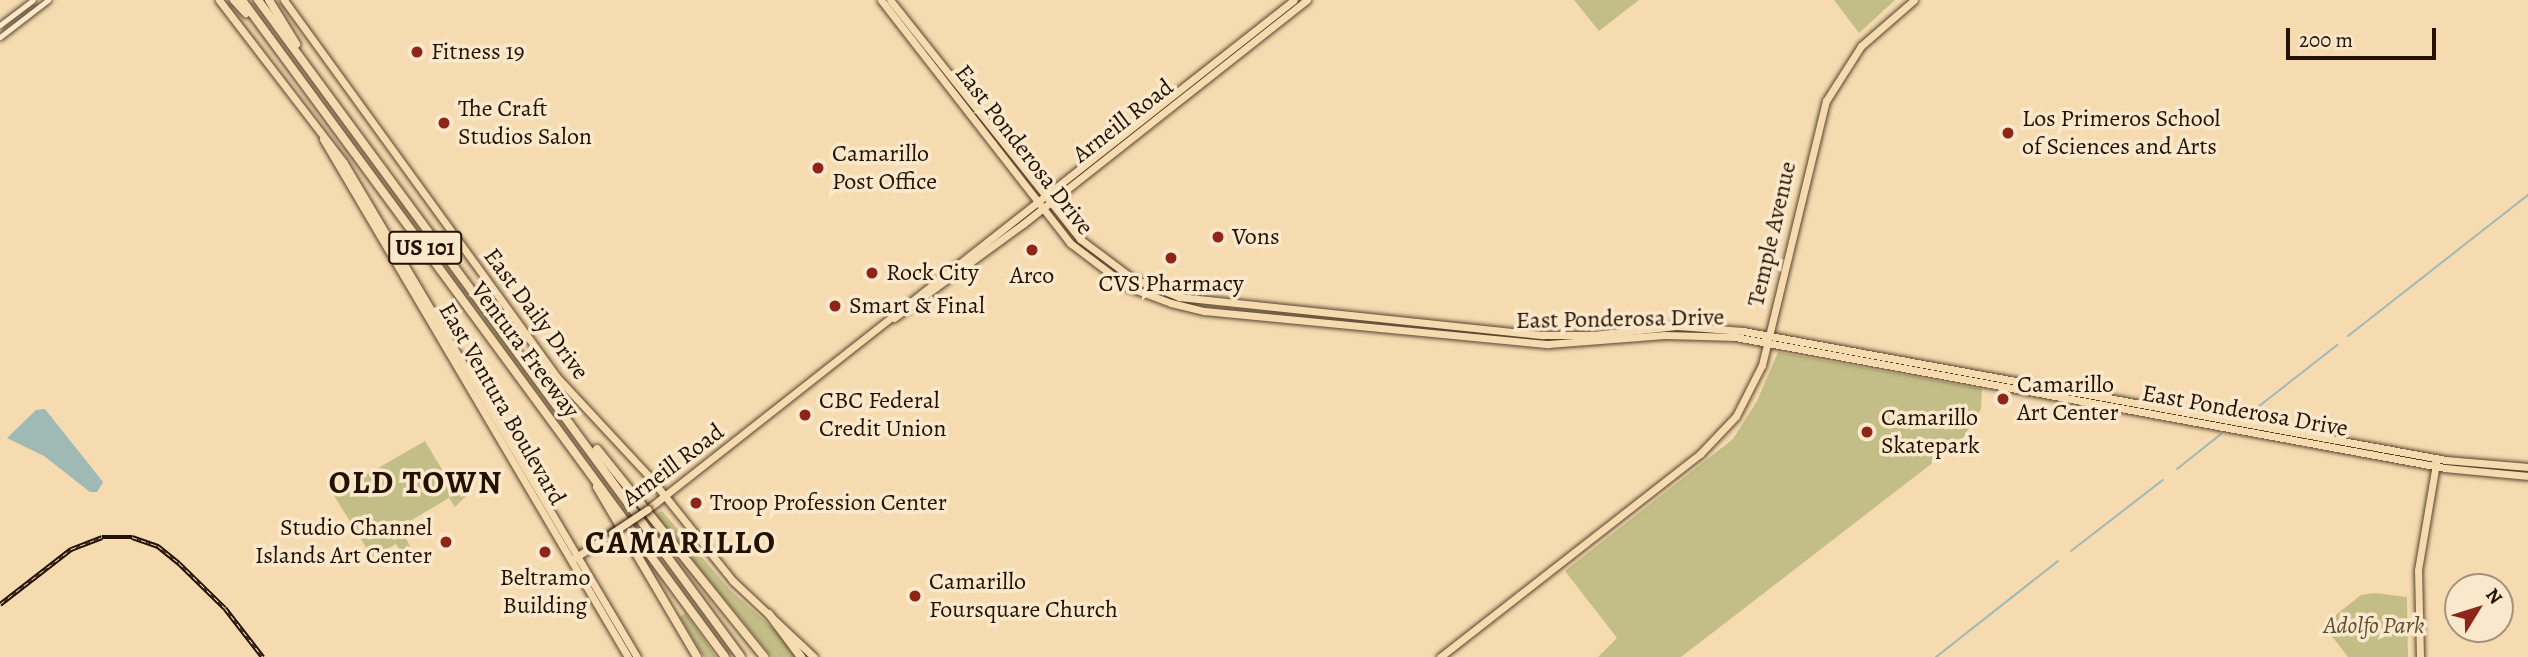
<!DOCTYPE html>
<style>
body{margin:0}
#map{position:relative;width:2528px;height:657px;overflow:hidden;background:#f6dbb1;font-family:Alegreya,serif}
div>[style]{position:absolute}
.green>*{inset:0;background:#c3be87}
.water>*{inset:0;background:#9fb9b5}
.stream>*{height:2px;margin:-1px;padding:0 1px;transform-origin:1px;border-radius:1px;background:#9fb9b5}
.roads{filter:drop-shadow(0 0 2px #58442c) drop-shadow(0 0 2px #58442c)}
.minor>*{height:5px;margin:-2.5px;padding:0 2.5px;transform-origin:2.5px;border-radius:2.5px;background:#f9e8cc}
.major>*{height:7px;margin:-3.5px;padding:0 3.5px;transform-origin:3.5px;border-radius:3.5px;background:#f6dbb1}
.highway>*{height:8px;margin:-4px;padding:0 4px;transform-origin:4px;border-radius:4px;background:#f6dbb1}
.rail>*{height:4.5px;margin-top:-2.25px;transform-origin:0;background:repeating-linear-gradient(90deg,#f9e8cc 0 5px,#241100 0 10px);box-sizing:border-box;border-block:2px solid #241100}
.bridges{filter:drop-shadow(0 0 2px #241100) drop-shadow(0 0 2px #241100)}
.major-bridge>*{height:7px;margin:-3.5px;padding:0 3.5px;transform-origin:3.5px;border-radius:3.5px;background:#f6dbb1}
.dots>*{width:19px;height:19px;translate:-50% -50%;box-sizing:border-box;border:4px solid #f9e8cc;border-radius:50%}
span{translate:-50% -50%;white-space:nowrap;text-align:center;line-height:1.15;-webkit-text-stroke:7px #f9e8cc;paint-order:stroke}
.shield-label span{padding:2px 5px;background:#f9e8cc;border:2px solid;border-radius:5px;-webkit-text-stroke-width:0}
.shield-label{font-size:23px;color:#241100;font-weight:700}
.poi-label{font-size:24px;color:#241100}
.left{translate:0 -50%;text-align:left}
.right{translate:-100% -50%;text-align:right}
.street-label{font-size:24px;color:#241100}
.park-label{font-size:24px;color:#5c4e2f;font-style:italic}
.district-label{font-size:32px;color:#241100;font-weight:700;letter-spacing:2px}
.north{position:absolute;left:2444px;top:573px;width:70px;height:70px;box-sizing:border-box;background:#f9e8cc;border:2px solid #a4927a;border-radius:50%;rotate:52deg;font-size:19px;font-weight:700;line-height:28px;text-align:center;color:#241100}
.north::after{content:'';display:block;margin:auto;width:24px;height:32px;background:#8f2418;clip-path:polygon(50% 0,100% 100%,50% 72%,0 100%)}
.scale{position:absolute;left:2286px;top:28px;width:150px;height:32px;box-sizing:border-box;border:4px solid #241100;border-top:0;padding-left:9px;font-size:21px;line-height:24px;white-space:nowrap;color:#241100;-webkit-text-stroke:5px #f9e8cc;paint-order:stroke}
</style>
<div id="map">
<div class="green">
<div style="clip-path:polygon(1574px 0,1639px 0,1599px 31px)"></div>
<div style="clip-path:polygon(1834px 0,1895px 0,1859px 33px)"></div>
<div style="clip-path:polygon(1778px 352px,1982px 389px,1981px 409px,1961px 441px,1681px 657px,1598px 657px,1617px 638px,1565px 571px,1733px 439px,1757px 401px)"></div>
<div style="clip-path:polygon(425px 441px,450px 483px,459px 484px,466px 496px,455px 507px,449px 498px,400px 527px,411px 548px,401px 553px,396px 544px,372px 557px,333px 494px)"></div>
<div style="clip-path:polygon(662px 511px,730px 590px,795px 648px,797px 657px,772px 657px,655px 514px)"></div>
<div style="clip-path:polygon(2374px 593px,2407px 597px,2408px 657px,2348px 657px,2323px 625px,2361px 595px)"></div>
<div style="clip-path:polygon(685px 613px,698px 631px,716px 657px,704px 657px,680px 617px)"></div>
</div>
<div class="water">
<div style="clip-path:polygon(45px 409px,103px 482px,97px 492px,90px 492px,44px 456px,7px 438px,36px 410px)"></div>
</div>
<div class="stream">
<div style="left:2348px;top:336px;width:229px;rotate:-38.1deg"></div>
<div style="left:2245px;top:417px;width:117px;rotate:-38deg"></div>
<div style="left:2177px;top:469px;width:56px;rotate:-38.5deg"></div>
<div style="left:2071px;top:551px;width:116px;rotate:-37.7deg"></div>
<div style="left:1936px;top:657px;width:155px;rotate:-38.2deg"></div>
</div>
<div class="roads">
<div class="minor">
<div style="left:0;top:25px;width:41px;rotate:-37.1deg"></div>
<div style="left:0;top:37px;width:61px;rotate:-37.6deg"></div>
</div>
<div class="major">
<div style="left:219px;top:0;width:205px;rotate:52.5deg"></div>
<div style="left:344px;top:163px;width:574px;rotate:59.33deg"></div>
<div style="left:284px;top:0;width:463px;rotate:54.1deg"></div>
<div style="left:555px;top:375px;width:137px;rotate:47.1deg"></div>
<div style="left:648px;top:475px;width:136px;rotate:51.3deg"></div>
<div style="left:733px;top:581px;width:111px;rotate:43.2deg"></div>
<div style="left:881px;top:0;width:308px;rotate:52.1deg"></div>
<div style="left:1070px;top:243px;width:73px;rotate:37.2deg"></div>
<div style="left:1128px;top:287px;width:46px;rotate:20.4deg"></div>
<div style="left:1171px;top:303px;width:34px;rotate:14deg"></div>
<div style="left:1204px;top:311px;width:346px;rotate:5.5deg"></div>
<div style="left:1548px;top:344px;width:117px;rotate:-4.4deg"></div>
<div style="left:1665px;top:335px;width:70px;rotate:1.6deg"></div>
<div style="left:1735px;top:337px;width:722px;rotate:10.45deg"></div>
<div style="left:2445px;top:468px;width:83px;rotate:5.5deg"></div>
<div style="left:890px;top:0;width:305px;rotate:51.5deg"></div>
<div style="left:1080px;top:239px;width:65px;rotate:36.9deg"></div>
<div style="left:1132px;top:278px;width:51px;rotate:22deg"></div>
<div style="left:1179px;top:297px;width:366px;rotate:6deg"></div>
<div style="left:1543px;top:335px;width:50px"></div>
<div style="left:1593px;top:335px;width:84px;rotate:-6.1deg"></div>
<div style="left:1677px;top:326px;width:66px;rotate:4.3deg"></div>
<div style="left:1743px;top:331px;width:715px;rotate:10.4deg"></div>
<div style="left:2446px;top:460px;width:82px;rotate:4.9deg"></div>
<div style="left:323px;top:139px;width:601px;rotate:59.51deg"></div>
<div style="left:894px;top:318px;width:160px;rotate:-36.1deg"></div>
<div style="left:1023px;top:224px;width:362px;rotate:-38.3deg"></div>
<div style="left:648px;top:509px;width:822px;rotate:-38.24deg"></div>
<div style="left:575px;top:558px;width:45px;rotate:-34deg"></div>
<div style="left:1440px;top:657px;width:330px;rotate:-38deg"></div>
<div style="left:1700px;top:454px;width:52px;rotate:-46.5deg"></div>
<div style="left:1736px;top:416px;width:57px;rotate:-63deg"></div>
<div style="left:1762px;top:365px;width:272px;rotate:-76.4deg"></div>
<div style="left:1826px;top:101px;width:65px;rotate:-57.5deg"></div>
<div style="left:1861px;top:46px;width:70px;rotate:-41deg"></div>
<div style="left:2420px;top:657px;width:87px;rotate:-91.3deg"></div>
<div style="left:2418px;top:570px;width:108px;rotate:-80.4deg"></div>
</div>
<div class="highway">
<div style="left:234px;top:0;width:18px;rotate:47deg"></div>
<div style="left:242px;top:0;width:815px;rotate:53.68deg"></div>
<div style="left:258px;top:0;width:815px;rotate:53.68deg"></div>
<div style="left:269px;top:0;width:52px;rotate:58.5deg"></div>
<div style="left:597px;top:449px;width:267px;rotate:51.2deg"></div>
<div style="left:597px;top:487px;width:197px;rotate:59.5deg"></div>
<div style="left:769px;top:614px;width:54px;rotate:53.3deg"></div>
</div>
</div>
<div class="rail">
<div style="left:0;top:604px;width:90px;rotate:-37.8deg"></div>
<div style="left:71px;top:549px;width:33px;rotate:-21deg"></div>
<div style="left:102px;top:537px;width:30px"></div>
<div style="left:132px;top:537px;width:28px;rotate:19deg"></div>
<div style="left:158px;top:546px;width:27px;rotate:39deg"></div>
<div style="left:179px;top:563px;width:64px;rotate:44.4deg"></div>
<div style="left:225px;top:608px;width:62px;rotate:52.2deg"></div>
</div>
<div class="bridges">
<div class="major-bridge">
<div style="left:612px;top:533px;width:43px;rotate:-33.7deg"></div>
</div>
</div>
<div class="dots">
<div style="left:417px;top:52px;background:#8f2418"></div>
<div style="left:444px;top:123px;background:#8f2418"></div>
<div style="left:2008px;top:133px;background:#8f2418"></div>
<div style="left:818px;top:168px;background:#8f2418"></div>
<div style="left:1218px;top:237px;background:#8f2418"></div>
<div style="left:1032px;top:250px;background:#8f2418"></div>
<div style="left:1171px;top:258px;background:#8f2418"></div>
<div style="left:872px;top:273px;background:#8f2418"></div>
<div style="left:835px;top:306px;background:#8f2418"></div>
<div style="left:2003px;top:399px;background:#8f2418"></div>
<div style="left:805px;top:415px;background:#8f2418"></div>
<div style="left:1867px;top:432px;background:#8f2418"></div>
<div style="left:696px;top:503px;background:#8f2418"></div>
<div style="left:446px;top:542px;background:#8f2418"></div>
<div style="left:545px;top:552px;background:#8f2418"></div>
<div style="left:915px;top:596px;background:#8f2418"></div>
</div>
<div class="shield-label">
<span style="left:425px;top:248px">US 101</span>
</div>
<div class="poi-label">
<span class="left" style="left:431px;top:52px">Fitness 19</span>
<span class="left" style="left:458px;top:123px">The Craft<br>Studios Salon</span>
<span class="left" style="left:2022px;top:133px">Los Primeros School<br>of Sciences and Arts</span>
<span class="left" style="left:832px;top:168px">Camarillo<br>Post Office</span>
<span class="left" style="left:1232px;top:237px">Vons</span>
<span class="left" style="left:886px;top:273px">Rock City</span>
<span style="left:1032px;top:276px">Arco</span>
<span style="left:1171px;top:284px">CVS Pharmacy</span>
<span class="left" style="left:849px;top:306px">Smart &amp; Final</span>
<span class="left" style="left:2017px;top:399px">Camarillo<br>Art Center</span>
<span class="left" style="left:819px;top:415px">CBC Federal<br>Credit Union</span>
<span class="left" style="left:1881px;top:432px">Camarillo<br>Skatepark</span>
<span class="left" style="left:710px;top:503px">Troop Profession Center</span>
<span class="right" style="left:432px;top:542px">Studio Channel<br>Islands Art Center</span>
<span style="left:545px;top:592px">Beltramo<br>Building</span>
<span class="left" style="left:929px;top:596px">Camarillo<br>Foursquare Church</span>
</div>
<div class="street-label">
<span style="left:1123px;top:121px;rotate:-38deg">Arneill Road</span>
<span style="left:1024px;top:150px;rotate:52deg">East Ponderosa Drive</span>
<span style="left:1772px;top:234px;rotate:-77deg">Temple Avenue</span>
<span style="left:536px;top:314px;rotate:53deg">East Daily Drive</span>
<span style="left:1620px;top:319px;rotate:-1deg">East Ponderosa Drive</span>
<span style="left:525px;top:350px;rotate:53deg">Ventura Freeway</span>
<span style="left:502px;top:404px;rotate:60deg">East Ventura Boulevard</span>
<span style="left:2245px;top:411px;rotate:10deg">East Ponderosa Drive</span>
<span style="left:673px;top:465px;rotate:-37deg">Arneill Road</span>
</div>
<div class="park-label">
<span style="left:2374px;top:626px">Adolfo Park</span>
</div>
<div class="district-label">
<span style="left:416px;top:482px">OLD TOWN</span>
<span style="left:681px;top:542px">CAMARILLO</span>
</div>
<div class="north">N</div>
<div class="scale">200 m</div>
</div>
